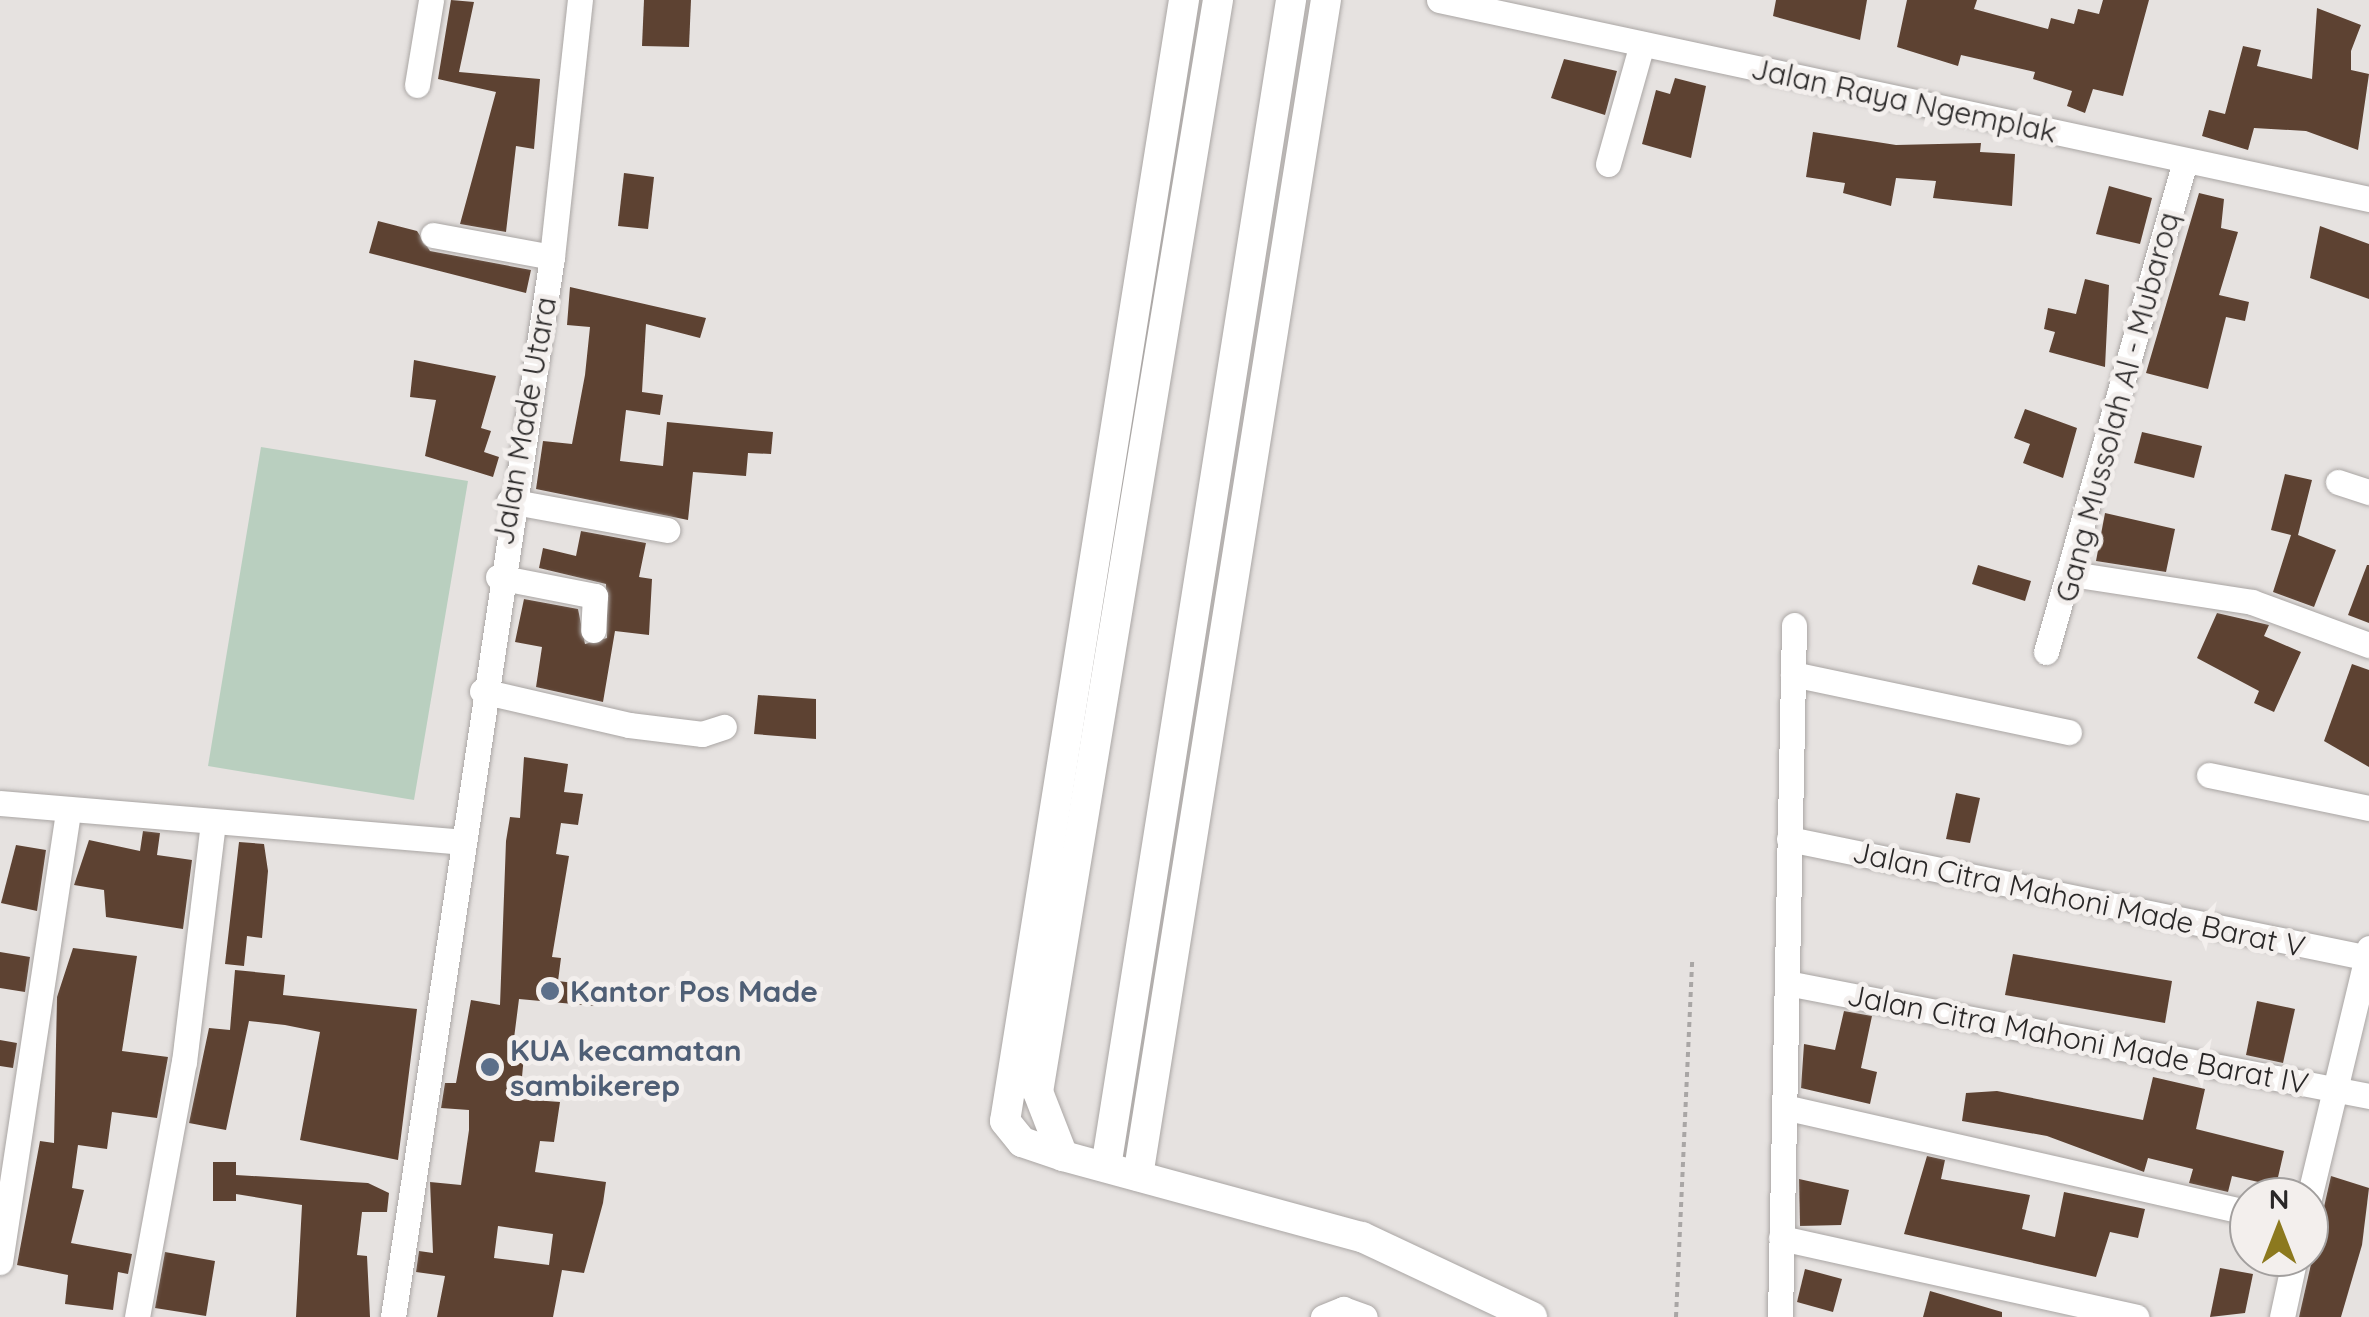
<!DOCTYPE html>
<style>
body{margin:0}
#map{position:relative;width:2369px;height:1317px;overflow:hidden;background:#e6e2e0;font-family:Quicksand,sans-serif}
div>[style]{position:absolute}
.green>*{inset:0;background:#b9cfbf}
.building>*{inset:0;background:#5d4232}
.path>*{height:4px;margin-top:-2px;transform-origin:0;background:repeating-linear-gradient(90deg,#a9a6a5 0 5px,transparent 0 10px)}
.roads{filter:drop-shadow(0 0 2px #aaa6a4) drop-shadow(0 0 2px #aaa6a4)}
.minor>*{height:25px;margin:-12.5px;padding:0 12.5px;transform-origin:12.5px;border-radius:12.5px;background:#fff}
.major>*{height:30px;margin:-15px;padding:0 15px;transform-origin:15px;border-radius:15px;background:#fff}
.dots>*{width:28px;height:28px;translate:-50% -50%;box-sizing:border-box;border:5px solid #f3efed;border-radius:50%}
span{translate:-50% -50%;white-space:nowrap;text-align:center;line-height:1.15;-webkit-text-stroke:10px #f3efed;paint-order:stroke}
.street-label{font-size:30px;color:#292727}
.service-label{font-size:30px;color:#4e5e75;font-weight:700}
.left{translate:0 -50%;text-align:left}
.north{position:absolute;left:2229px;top:1177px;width:100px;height:100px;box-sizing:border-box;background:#f3efed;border:2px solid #a29f9e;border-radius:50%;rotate:0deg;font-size:28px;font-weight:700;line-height:40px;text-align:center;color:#292727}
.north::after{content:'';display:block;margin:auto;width:35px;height:45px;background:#8c791e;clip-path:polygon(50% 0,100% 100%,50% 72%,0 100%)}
</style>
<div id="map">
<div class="green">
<div style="clip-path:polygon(261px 447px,468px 481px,414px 800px,208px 766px)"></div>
</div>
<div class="building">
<div style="clip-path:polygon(451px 0,474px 2px,459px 72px,540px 79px,534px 149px,516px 146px,506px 232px,460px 224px,496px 92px,438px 79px)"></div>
<div style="clip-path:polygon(644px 0,691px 0,689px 47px,642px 46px)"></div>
<div style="clip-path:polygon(1776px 0,1867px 0,1860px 40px,1773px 16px)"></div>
<div style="clip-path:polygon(1907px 0,1977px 0,1974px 9px,2048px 29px,2051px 18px,2074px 24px,2078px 9px,2099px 14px,2103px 0,2149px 0,2123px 96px,2093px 89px,2085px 113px,2067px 106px,2072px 91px,2033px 79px,2035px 72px,1961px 55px,1958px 66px,1897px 47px)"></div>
<div style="clip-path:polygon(2317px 8px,2361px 25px,2351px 51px,2351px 70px,2369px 74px,2358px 150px,2306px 131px,2254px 128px,2248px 150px,2202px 136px,2209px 110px,2225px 114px,2243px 46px,2261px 50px,2257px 66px,2312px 79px)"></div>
<div style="clip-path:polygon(1564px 59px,1617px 71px,1605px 115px,1551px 98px)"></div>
<div style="clip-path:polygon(1675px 78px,1706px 86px,1691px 158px,1642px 144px,1656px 90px,1670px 94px)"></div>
<div style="clip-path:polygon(1813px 132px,1896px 145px,1981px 143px,1980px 152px,2015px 154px,2012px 206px,1933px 198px,1936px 181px,1896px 178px,1891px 206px,1843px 193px,1845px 183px,1806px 177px)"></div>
<div style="clip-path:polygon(624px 173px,654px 177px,648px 229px,618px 226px)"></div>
<div style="clip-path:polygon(2109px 186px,2152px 198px,2140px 244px,2096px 234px)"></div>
<div style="clip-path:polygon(2199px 193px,2224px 199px,2221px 228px,2238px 232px,2219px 295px,2249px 302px,2245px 321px,2226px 317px,2208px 389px,2146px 373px)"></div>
<div style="clip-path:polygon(378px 221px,417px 231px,430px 251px,531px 270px,526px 293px,369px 253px)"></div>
<div style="clip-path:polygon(2320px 226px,2369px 244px,2369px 299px,2310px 278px)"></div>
<div style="clip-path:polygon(2085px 279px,2109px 285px,2105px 367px,2049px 352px,2055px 332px,2044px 329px,2048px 308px,2076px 314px)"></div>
<div style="clip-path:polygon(570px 287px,706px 318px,700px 338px,646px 324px,642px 392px,663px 395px,660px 415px,626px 410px,620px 461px,663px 466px,667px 422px,773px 432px,771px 454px,748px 453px,746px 476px,693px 472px,688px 520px,536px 489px,543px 441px,572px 444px,585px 375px,590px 327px,567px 325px)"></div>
<div style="clip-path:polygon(414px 360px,496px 376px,481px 428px,491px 431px,484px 452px,499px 457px,493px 477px,425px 456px,436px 400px,410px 397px)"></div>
<div style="clip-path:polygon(2025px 409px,2077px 428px,2063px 478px,2023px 463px,2030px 444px,2014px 438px)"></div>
<div style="clip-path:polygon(2142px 432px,2202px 446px,2194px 478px,2134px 463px)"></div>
<div style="clip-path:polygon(2285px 474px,2312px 480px,2298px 535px,2336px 550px,2314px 607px,2273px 592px,2291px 535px,2271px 530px)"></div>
<div style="clip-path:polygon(2105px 513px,2175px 529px,2166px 572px,2096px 561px)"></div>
<div style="clip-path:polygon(581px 531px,646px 543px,639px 577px,652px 579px,649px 635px,615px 631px,603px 702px,536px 687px,542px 647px,515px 642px,524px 599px,578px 609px,585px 644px,607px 638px,606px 584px,539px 568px,543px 548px,576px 556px)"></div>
<div style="clip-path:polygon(1978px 565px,2031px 581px,2025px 601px,1972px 584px)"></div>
<div style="clip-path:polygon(2367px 565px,2369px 565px,2369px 623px,2348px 615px)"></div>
<div style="clip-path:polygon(2217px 613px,2269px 625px,2264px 636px,2301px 652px,2274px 712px,2254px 703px,2259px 691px,2197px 658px)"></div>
<div style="clip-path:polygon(2352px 664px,2369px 670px,2369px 767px,2324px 741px)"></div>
<div style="clip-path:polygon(758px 695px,816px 699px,816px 739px,754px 734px)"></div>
<div style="clip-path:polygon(evenodd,524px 757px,568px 764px,564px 792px,583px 794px,578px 825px,561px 823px,556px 854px,569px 856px,552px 957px,561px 958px,558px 981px,598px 986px,595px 1006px,519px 999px,512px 1054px,524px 1055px,520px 1099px,560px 1102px,554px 1142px,540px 1141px,535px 1172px,606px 1182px,603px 1203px,584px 1273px,562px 1270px,553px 1317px,437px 1317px,445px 1276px,416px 1272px,419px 1251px,433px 1253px,430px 1182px,461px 1185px,469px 1130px,469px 1110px,441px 1108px,445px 1083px,456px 1083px,471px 1000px,500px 1005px,506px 841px,510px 817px,520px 818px,524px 757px,498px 1226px,553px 1234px,549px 1265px,494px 1258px,498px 1226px)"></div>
<div style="clip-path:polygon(1956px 793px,1980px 798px,1970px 843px,1946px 839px)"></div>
<div style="clip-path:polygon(143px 831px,160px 833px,157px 855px,192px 860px,183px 929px,106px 917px,104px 890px,74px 885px,89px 840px,140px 851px)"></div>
<div style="clip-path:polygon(239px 842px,264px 844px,268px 871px,262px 938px,247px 936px,244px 966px,225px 964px)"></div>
<div style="clip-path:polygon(16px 845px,46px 850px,37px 911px,1px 903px)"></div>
<div style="clip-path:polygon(73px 948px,137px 956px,122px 1051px,168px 1057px,157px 1118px,112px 1112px,107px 1149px,78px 1145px,72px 1188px,84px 1190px,71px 1243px,132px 1254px,128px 1274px,118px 1272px,113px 1310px,65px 1304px,68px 1275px,17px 1265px,40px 1141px,54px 1143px,57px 997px)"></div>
<div style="clip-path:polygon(0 952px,30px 957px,25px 992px,0 988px)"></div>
<div style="clip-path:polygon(2013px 954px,2172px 981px,2165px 1023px,2005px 995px)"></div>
<div style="clip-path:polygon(235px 970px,285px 975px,283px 995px,417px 1009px,398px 1160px,300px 1140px,320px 1032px,285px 1025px,249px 1021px,226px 1130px,189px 1123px,209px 1028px,230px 1030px)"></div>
<div style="clip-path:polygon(2257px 1001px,2295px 1009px,2283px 1063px,2246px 1055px)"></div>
<div style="clip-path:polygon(1844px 1011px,1872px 1016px,1861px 1068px,1877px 1072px,1870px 1104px,1801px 1088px,1804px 1044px,1835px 1050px)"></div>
<div style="clip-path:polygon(0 1040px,17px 1043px,13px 1068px,0 1066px)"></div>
<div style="clip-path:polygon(2153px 1077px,2205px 1089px,2196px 1129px,2284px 1151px,2276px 1186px,2232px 1176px,2228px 1192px,2189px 1183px,2193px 1169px,2148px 1158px,2144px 1172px,2047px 1136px,1962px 1121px,1966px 1093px,1997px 1091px,2143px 1120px)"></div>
<div style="clip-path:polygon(1927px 1156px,1945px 1160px,1941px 1179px,2030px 1195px,2022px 1229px,2055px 1237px,2064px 1192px,2145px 1209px,2138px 1238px,2110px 1232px,2096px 1277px,1904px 1234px)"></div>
<div style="clip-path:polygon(213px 1162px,236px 1162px,236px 1175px,368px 1183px,389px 1193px,387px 1212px,362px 1212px,357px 1255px,367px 1256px,370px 1317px,296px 1317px,302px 1205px,236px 1194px,236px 1201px,213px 1201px)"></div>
<div style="clip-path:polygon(2331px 1176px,2369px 1188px,2362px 1245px,2341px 1317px,2299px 1317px)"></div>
<div style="clip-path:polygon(1799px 1179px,1849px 1190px,1841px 1225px,1800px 1226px)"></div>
<div style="clip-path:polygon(165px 1252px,215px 1261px,206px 1316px,155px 1308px)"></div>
<div style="clip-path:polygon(2220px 1268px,2253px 1274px,2245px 1313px,2210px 1317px)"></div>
<div style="clip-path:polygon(1805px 1269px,1842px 1279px,1833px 1312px,1797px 1302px)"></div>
<div style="clip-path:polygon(1930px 1291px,2002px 1312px,2002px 1317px,1923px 1317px)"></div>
</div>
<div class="path">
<div style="left:1676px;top:1317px;width:358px;rotate:-87.4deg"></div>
</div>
<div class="roads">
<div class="minor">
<div style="left:1439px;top:0;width:951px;rotate:12.08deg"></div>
<div style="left:417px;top:85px;width:86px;rotate:-80.6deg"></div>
<div style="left:1608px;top:164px;width:125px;rotate:-74.2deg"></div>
<div style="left:433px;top:235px;width:121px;rotate:10.5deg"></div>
<div style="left:2338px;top:482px;width:33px;rotate:18deg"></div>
<div style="left:509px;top:501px;width:161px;rotate:10.4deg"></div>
<div style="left:2072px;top:574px;width:182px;rotate:8.8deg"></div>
<div style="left:2252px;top:602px;width:125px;rotate:20.2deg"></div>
<div style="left:498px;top:577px;width:99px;rotate:11.1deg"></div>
<div style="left:595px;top:596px;width:34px;rotate:93deg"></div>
<div style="left:2046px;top:652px;width:510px;rotate:-74.19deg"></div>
<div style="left:1793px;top:674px;width:282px;rotate:11.9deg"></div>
<div style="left:482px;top:691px;width:151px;rotate:13deg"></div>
<div style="left:629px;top:725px;width:74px;rotate:7deg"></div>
<div style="left:702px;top:734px;width:23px;rotate:-18deg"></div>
<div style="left:2209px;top:775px;width:163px;rotate:11.7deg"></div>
<div style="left:0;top:803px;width:463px;rotate:4.8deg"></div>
<div style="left:1789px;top:839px;width:592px;rotate:11.59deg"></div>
<div style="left:1787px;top:983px;width:593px;rotate:10.99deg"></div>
<div style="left:1784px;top:1107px;width:477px;rotate:12.8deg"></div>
<div style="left:2309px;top:1198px;width:257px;rotate:-76.5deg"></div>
<div style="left:1781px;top:1238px;width:364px;rotate:12.5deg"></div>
<div style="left:0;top:1262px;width:452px;rotate:-81.4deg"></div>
<div style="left:137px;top:1317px;width:259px;rotate:-79.6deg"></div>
<div style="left:184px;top:1062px;width:242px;rotate:-83.1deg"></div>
<div style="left:393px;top:1317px;width:1072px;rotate:-81.47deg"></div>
<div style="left:552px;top:257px;width:259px;rotate:-83.8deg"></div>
<div style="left:1323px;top:1317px;width:22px;rotate:-22deg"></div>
<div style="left:1343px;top:1309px;width:23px;rotate:20deg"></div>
<div style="left:1780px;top:1317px;width:692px;rotate:-88.84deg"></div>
<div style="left:2282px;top:1317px;width:61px;rotate:-77.8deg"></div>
</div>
<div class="major">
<div style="left:1184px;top:0;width:1135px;rotate:99.07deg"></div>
<div style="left:1005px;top:1121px;width:27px;rotate:51deg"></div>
<div style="left:1022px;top:1142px;width:43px;rotate:18.9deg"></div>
<div style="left:1063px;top:1156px;width:310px;rotate:15.2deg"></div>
<div style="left:1362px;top:1237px;width:188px;rotate:25.2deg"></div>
<div style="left:1063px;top:1156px;width:69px;rotate:-111.3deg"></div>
<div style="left:1038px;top:1092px;width:1107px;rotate:-80.64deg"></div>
<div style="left:1106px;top:1167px;width:1182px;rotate:-80.99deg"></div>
<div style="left:1138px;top:1176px;width:1191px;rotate:-80.92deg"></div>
</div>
</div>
<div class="dots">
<div style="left:550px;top:991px;background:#5c6f8a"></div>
<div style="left:490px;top:1067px;background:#5c6f8a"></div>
</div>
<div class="street-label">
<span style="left:1904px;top:100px;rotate:12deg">Jalan Raya Ngemplak</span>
<span style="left:2117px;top:407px;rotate:-75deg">Gang Mussolah Al - Mubaroq</span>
<span style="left:524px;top:421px;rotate:-80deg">Jalan Made Utara</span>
<span style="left:2079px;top:899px;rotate:12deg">Jalan Citra Mahoni Made Barat V</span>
<span style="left:2078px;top:1039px;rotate:11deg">Jalan Citra Mahoni Made Barat IV</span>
</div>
<div class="service-label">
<span class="left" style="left:570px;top:991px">Kantor Pos Made</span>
<span class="left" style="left:510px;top:1067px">KUA kecamatan<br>sambikerep</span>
</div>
<div class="north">N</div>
</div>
